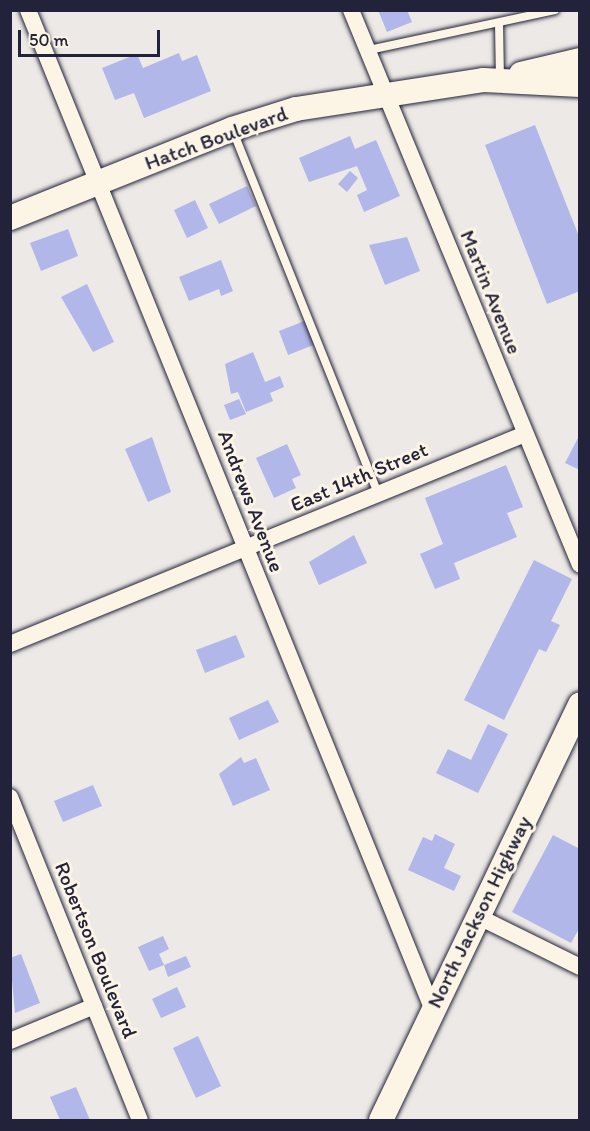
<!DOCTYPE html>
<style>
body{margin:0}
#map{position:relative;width:590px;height:1131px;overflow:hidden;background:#ede9e6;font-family:Itim,sans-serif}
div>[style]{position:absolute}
.building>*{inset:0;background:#b1b7e8}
.roads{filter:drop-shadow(0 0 2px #22223b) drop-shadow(0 0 2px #22223b)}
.lane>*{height:8px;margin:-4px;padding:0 4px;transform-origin:4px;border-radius:4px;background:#fcf5e5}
.street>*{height:16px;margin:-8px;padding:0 8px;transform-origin:8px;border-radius:8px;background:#fcf5e5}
.secondary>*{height:24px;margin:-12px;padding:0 12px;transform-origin:12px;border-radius:12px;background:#fcf5e5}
span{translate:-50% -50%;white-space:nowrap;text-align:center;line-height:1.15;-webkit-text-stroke:6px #fcf5e5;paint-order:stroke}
.street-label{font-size:21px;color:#22223b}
.frame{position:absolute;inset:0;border:12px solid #22223b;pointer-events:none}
.scale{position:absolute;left:18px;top:30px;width:142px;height:27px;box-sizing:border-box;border:3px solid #22223b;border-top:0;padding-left:8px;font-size:18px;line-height:21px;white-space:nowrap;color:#22223b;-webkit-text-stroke:4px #fcf5e5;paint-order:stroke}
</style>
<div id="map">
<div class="building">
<div style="clip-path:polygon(378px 10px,407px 10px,412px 22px,387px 32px)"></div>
<div style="clip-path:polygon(179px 53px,182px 61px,197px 55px,211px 91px,144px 118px,134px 93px,115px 100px,102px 68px,137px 54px,143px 68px)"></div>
<div style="clip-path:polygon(535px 125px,580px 239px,580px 291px,547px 304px,485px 145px)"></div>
<div style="clip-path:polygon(350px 136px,355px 149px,376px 140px,400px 196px,364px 212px,357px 195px,367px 190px,357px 166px,309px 182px,299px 158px)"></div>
<div style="clip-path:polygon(350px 171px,358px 178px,347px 192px,338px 184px)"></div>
<div style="clip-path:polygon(247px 186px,256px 206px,219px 224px,209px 204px)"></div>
<div style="clip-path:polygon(195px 200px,208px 228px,187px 238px,174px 210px)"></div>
<div style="clip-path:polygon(68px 229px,78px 256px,41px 271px,30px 243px)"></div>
<div style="clip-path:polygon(407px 237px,420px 271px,385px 285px,369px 245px)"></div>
<div style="clip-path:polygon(221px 260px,233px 291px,221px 296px,219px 289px,189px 301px,179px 277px)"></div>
<div style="clip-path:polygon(87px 284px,114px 342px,93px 352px,61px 297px)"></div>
<div style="clip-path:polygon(307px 320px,316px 344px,288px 355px,279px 331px)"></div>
<div style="clip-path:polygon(253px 352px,265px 382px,280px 376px,284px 387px,270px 393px,273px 401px,246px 412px,238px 392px,231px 394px,225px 364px)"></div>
<div style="clip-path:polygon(239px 399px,246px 414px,230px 420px,224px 405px)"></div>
<div style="clip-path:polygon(580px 434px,580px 470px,565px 463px)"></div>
<div style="clip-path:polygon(152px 437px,171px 492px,148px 502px,125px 449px)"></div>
<div style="clip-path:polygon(287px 444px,301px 475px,292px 479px,296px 488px,274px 498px,256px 458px)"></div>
<div style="clip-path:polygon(506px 465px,523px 507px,507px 513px,517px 537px,454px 563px,460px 579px,435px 589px,420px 554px,443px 544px,425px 498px)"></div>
<div style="clip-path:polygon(354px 535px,367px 563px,319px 585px,309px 562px)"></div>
<div style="clip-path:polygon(534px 560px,572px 579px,551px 621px,560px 625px,546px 652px,539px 649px,504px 720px,464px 700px)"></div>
<div style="clip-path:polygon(236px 635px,245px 657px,205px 673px,196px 650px)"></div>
<div style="clip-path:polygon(268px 700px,279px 722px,239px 740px,229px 718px)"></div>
<div style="clip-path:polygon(488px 724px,508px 734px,478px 793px,436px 773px,448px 749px,471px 760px)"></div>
<div style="clip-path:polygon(241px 757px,244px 763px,256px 758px,270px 790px,233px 806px,219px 774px)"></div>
<div style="clip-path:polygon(93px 785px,102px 806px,63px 822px,54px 801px)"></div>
<div style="clip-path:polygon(435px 834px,455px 844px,444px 868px,461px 876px,454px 891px,408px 870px,423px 837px,432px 841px)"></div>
<div style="clip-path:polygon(553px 835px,580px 849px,580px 927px,571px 943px,512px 912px)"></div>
<div style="clip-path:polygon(163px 936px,169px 949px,159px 954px,164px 965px,149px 971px,138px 947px)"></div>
<div style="clip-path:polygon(21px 954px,40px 1003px,15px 1013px,10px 958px)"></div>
<div style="clip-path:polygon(186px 956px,191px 967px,168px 977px,164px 965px)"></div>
<div style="clip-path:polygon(177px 987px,186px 1007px,161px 1018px,152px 999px)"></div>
<div style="clip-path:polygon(198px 1036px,221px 1086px,196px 1098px,173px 1048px)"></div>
<div style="clip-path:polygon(76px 1087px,90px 1120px,60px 1120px,50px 1097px)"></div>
</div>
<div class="roads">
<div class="lane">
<div style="left:499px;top:23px;width:55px;rotate:89deg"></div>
<div style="left:369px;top:50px;width:190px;rotate:-12.1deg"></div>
<div style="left:233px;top:131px;width:390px;rotate:68.2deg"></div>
</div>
<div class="street">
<div style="left:28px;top:10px;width:1077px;rotate:67.96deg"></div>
<div style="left:351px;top:10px;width:600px;rotate:67.58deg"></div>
<div style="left:10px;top:644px;width:556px;rotate:-22.18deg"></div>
<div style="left:10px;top:797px;width:348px;rotate:68.1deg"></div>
<div style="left:477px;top:916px;width:115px;rotate:26.3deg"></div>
<div style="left:10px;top:1041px;width:91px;rotate:-22.6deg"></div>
</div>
<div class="secondary">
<div style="left:521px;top:74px;width:61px;rotate:-13.3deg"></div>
<div style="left:10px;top:218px;width:239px;rotate:-21.8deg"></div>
<div style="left:232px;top:129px;width:67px;rotate:-17.4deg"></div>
<div style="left:296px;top:109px;width:189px;rotate:-8.8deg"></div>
<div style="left:483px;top:80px;width:97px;rotate:3deg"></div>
<div style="left:381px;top:1120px;width:461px;rotate:-64.4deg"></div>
</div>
</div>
<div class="street-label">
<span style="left:216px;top:138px;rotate:-20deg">Hatch Boulevard</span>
<span style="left:491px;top:292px;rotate:68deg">Martin Avenue</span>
<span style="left:359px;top:477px;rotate:-23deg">East 14th Street</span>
<span style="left:251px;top:501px;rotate:69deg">Andrews Avenue</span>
<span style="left:479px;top:912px;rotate:-64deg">North Jackson Highway</span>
<span style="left:96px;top:950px;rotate:68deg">Robertson Boulevard</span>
</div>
<div class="frame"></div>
<div class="scale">50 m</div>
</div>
